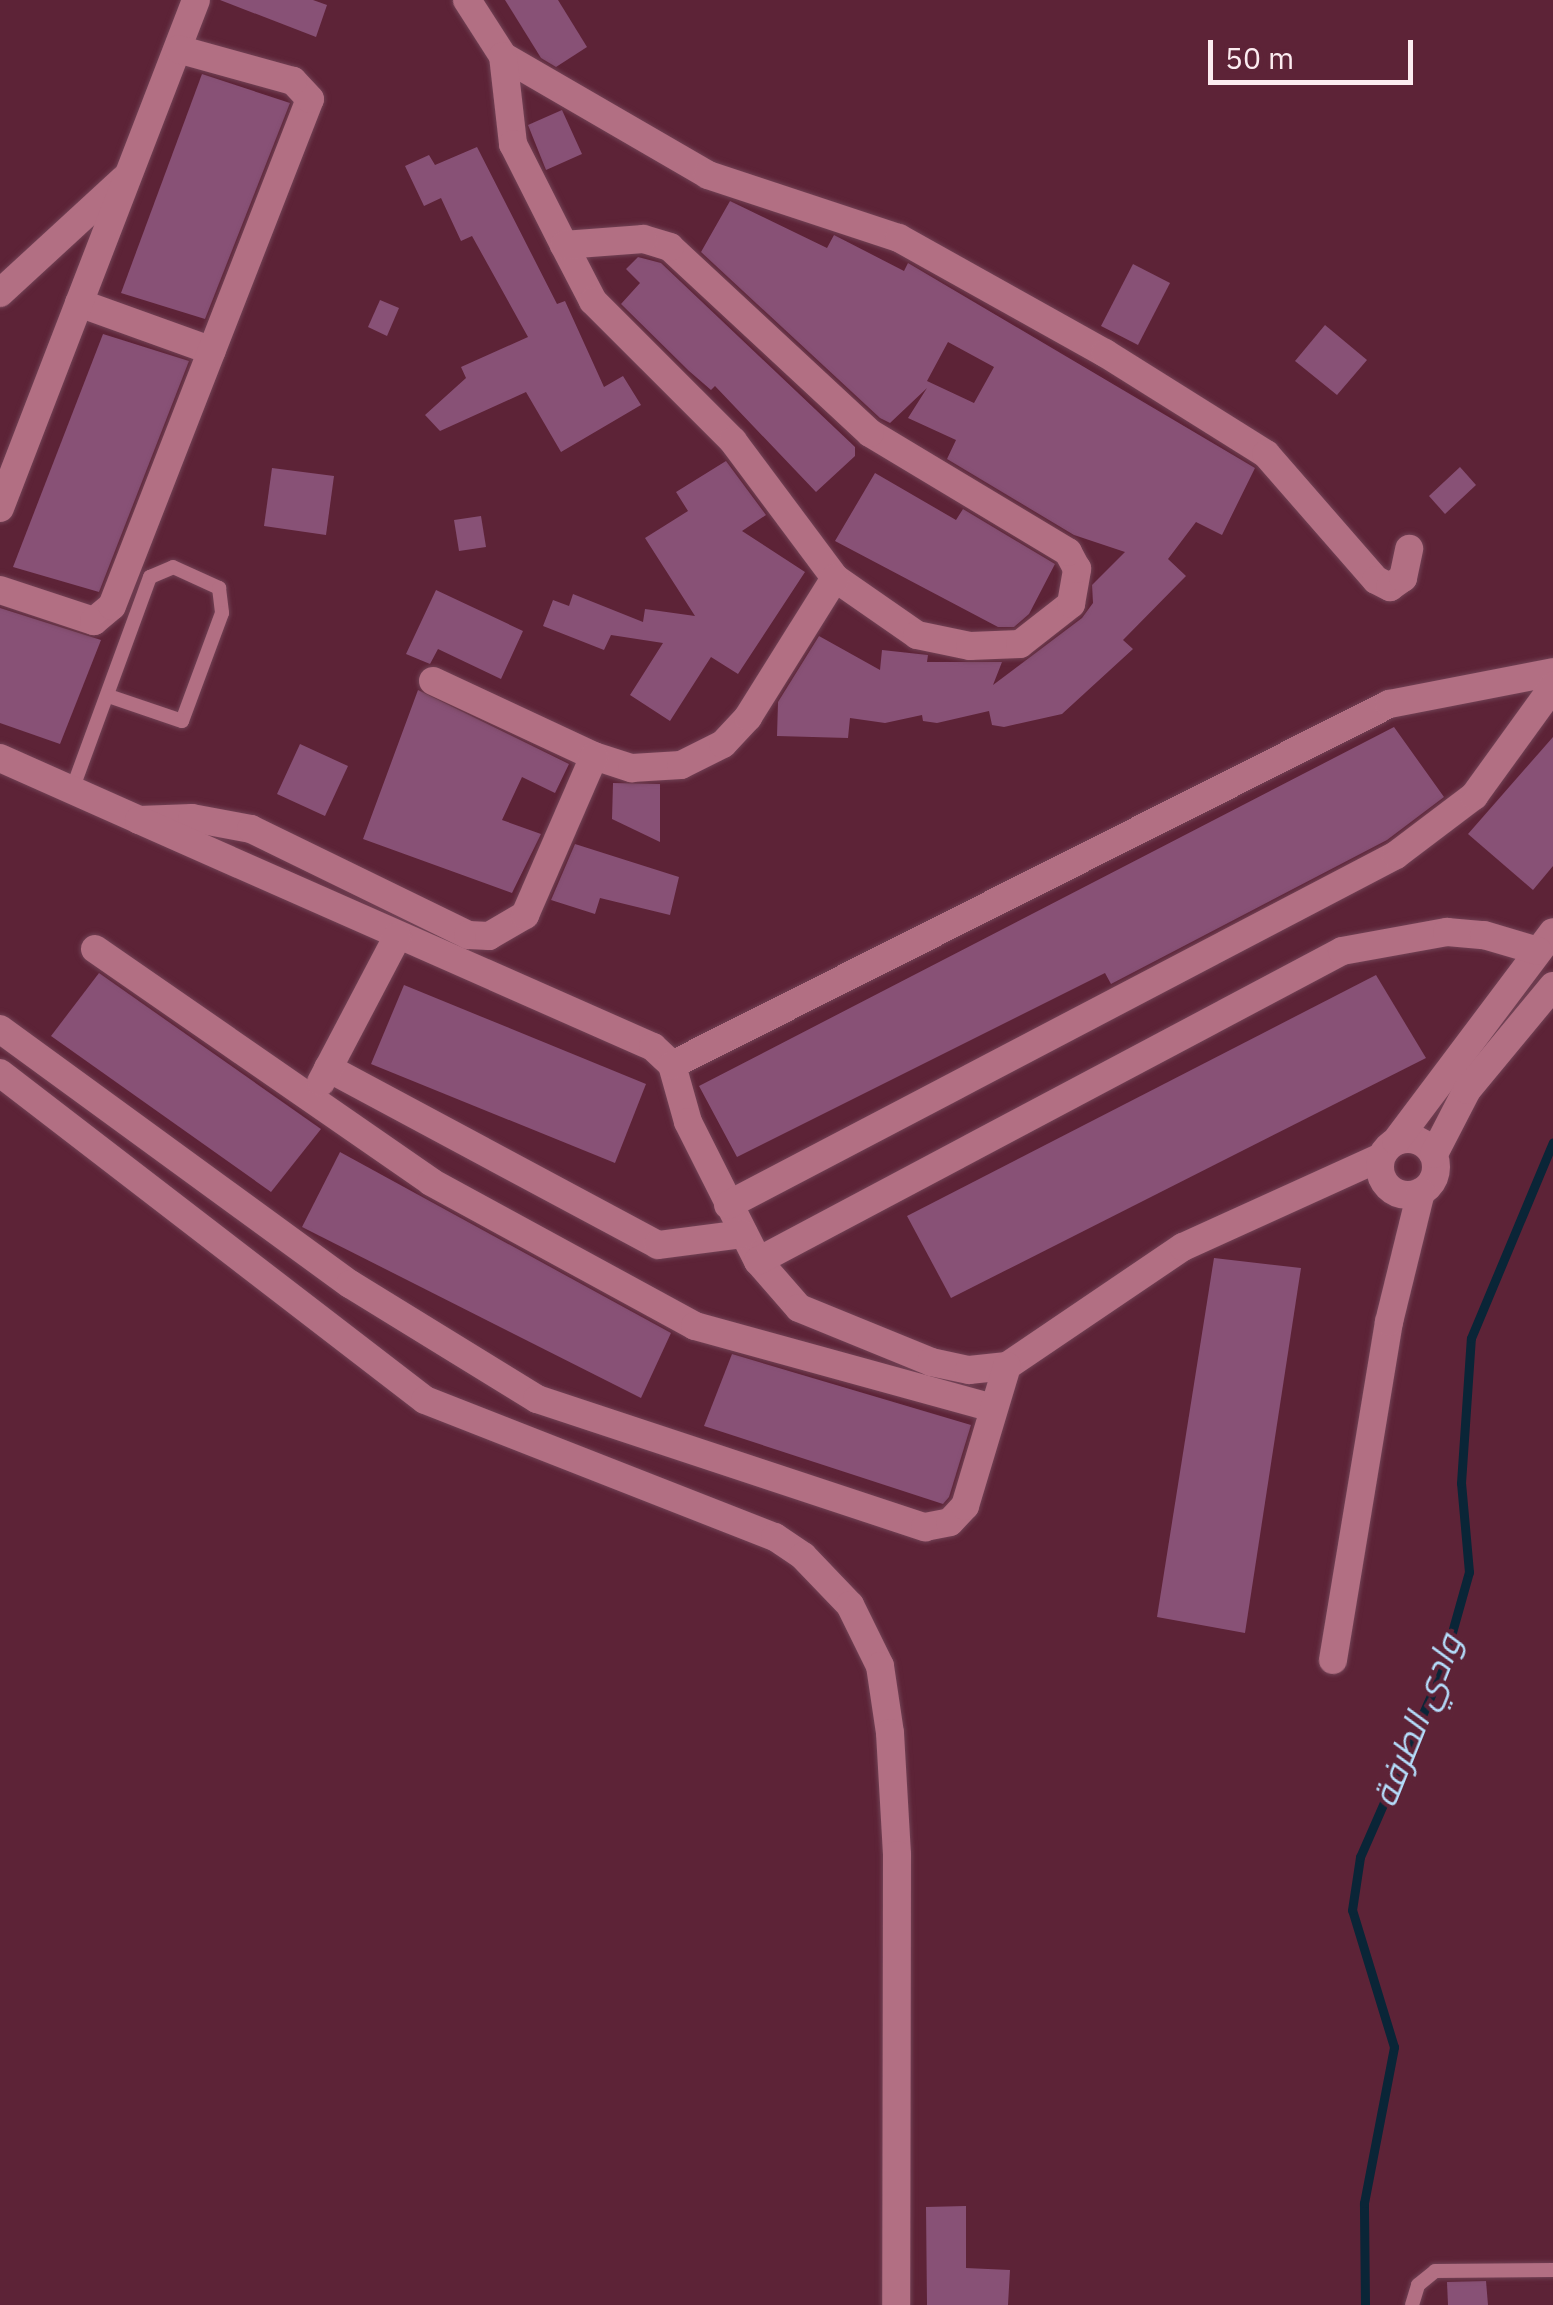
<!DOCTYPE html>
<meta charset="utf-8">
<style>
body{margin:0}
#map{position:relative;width:1553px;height:2305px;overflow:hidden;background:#5d2337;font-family:"IBM Plex Sans",Cairo,sans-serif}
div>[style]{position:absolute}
.stream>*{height:9px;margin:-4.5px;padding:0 4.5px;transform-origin:4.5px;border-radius:4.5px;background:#0a2537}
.building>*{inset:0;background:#885176}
.roads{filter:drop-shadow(0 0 2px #714255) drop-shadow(0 0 2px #714255)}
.service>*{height:14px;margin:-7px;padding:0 7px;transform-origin:7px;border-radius:7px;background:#b26f83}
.minor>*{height:28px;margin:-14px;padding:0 14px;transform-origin:14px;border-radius:14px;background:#b26f83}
.minor>.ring{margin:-14px;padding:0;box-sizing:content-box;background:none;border:28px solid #b26f83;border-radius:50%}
span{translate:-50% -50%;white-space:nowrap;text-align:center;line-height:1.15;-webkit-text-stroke:8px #5d2337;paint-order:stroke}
.water-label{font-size:35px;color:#b4dcfa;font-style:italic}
.scale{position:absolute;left:1208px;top:40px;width:205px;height:45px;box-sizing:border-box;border:5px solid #fcecf0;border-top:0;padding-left:12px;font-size:30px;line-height:35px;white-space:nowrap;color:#fcecf0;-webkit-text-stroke:8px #5d2337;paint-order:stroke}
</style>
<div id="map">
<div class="stream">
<div style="left:1365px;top:2305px;width:102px;rotate:-90.6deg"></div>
<div style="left:1364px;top:2203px;width:159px;rotate:-79.1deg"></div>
<div style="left:1394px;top:2047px;width:143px;rotate:-107deg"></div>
<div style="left:1352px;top:1910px;width:54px;rotate:-81.4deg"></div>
<div style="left:1360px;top:1857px;width:199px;rotate:-66.3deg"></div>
<div style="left:1440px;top:1675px;width:107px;rotate:-74.3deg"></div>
<div style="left:1469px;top:1572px;width:89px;rotate:-95.1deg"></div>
<div style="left:1461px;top:1483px;width:145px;rotate:-86.1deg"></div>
<div style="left:1471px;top:1338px;width:212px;rotate:-67.3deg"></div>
</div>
<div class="building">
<div style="clip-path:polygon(220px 0,313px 0,327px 5px,316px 37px)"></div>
<div style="clip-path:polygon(505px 0,558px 0,587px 47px,556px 67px,541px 58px)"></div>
<div style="clip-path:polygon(202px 74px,290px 103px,205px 319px,121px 293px)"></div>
<div style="clip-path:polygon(562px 110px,582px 154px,546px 170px,528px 125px)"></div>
<div style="clip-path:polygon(477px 147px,557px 304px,565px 301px,604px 387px,623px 376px,641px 405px,561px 452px,526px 392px,440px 431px,425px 415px,466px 378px,461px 367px,528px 337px,472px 236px,461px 241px,441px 198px,424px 206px,405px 166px,429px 155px,435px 165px)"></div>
<div style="clip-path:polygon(evenodd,730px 201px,827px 248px,834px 235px,904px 271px,908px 263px,1255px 468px,1222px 535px,1196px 522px,1168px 559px,1186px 576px,1123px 640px,1133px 649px,1062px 714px,1004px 727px,992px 725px,989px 711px,937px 723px,923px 721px,922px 715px,885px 723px,850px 718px,848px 738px,777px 736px,778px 702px,819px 636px,880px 670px,882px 650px,928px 655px,927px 662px,1002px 662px,993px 685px,1082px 618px,1093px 603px,1092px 585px,1125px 552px,1074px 535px,947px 459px,956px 440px,908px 418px,927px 388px,890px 423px,880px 418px,701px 252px,730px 201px,948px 342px,994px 367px,974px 403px,927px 381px,948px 342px)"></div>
<div style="clip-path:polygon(638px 257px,661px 263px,855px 447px,855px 456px,816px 492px,715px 386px,711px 390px,689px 371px,621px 304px,640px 283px,626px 269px)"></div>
<div style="clip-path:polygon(1133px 264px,1170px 283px,1138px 345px,1101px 326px)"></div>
<div style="clip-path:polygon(380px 300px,399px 308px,387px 336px,368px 327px)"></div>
<div style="clip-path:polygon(1325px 325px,1367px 360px,1337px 395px,1295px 361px)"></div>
<div style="clip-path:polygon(103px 334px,189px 361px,99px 592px,13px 567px)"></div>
<div style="clip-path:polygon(726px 461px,766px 515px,742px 531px,805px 572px,738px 674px,711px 657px,670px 721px,630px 695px,663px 643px,611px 635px,604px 650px,543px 626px,553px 600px,569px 606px,573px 594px,643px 622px,645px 609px,695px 616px,645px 538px,688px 511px,676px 492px)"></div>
<div style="clip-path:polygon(1460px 467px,1476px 485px,1445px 514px,1429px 496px)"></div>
<div style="clip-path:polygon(272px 468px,334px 476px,326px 535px,264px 526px)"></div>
<div style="clip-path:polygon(875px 473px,956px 520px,963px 509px,1055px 564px,1029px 614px,1014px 627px,998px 627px,835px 541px)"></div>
<div style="clip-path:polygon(481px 516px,486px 547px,459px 551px,454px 520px)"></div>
<div style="clip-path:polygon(436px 590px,523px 631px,501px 679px,438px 649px,430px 664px,406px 654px)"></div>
<div style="clip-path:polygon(0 608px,101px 640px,60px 744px,0 723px)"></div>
<div style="clip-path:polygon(418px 690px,569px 764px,555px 793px,522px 777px,502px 820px,541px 834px,512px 893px,363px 839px)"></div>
<div style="clip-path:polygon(1394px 727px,1444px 797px,1387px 840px,1111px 984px,1105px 973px,737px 1157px,699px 1086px)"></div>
<div style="clip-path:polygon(1553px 737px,1553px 866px,1533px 890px,1468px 834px)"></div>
<div style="clip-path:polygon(300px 744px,348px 766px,325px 816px,277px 794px)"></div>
<div style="clip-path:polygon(613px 783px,660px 784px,660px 842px,612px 819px)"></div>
<div style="clip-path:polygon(575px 844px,679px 877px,670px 915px,600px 898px,595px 914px,551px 900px)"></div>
<div style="clip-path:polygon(99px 973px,321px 1129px,271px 1192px,51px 1036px)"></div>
<div style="clip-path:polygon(1376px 975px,1426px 1058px,951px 1298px,907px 1216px)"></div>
<div style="clip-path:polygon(404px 985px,646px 1084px,615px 1163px,371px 1064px)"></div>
<div style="clip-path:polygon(340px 1152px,671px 1333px,641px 1398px,302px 1227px)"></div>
<div style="clip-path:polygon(1214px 1258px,1301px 1268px,1245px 1633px,1157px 1617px)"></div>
<div style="clip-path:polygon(732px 1354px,971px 1425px,949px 1497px,943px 1504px,704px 1426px)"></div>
<div style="clip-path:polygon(966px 2206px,966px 2268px,1010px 2270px,1008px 2305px,927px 2305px,926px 2207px)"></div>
<div style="clip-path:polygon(1486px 2281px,1488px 2305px,1448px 2305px,1447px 2282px)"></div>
</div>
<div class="roads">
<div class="service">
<div style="left:72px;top:790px;width:227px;rotate:-69.9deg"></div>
<div style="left:150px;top:577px;width:25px;rotate:-23deg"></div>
<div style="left:173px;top:567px;width:51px;rotate:24.5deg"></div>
<div style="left:219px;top:588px;width:25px;rotate:83deg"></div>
<div style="left:222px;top:613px;width:115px;rotate:110.3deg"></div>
<div style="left:182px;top:721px;width:78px;rotate:-161.3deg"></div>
<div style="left:1412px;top:2305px;width:21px;rotate:-73deg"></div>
<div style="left:1418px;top:2285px;width:22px;rotate:-39deg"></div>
<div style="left:1435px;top:2271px;width:118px;rotate:-0.5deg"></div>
</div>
<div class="minor">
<div style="left:467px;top:0;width:67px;rotate:57.3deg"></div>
<div style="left:503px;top:56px;width:237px;rotate:30.1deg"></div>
<div style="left:708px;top:175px;width:201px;rotate:18.3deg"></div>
<div style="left:899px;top:238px;width:236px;rotate:29.2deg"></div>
<div style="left:1105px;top:353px;width:190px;rotate:32.1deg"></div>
<div style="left:1266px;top:454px;width:167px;rotate:48.9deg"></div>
<div style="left:1376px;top:580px;width:16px;rotate:27deg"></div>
<div style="left:1390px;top:587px;width:16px;rotate:-35deg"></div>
<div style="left:1403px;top:578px;width:30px;rotate:-78deg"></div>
<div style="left:503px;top:56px;width:89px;rotate:83.5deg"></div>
<div style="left:513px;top:144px;width:113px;rotate:63.2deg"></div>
<div style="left:564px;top:245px;width:63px;rotate:62.6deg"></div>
<div style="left:593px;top:301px;width:198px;rotate:45deg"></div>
<div style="left:733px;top:441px;width:171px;rotate:53.3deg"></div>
<div style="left:835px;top:578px;width:100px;rotate:34.8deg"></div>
<div style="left:917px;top:635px;width:54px;rotate:11.7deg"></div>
<div style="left:970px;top:646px;width:50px;rotate:-2.3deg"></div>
<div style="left:1020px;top:644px;width:65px;rotate:-38.1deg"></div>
<div style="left:1071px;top:604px;width:36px;rotate:-80deg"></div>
<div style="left:1077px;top:569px;width:19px;rotate:-118deg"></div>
<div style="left:1068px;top:552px;width:231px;rotate:-149deg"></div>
<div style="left:870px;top:433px;width:273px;rotate:-137.1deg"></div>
<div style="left:670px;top:247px;width:28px;rotate:-163deg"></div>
<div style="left:643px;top:239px;width:79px;rotate:175.7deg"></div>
<div style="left:0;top:293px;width:168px;rotate:-42.6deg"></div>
<div style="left:79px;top:303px;width:141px;rotate:19.8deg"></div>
<div style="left:0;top:508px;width:544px;rotate:-68.9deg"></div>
<div style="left:0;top:590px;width:99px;rotate:18.3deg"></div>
<div style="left:94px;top:621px;width:23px;rotate:-40deg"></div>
<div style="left:112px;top:606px;width:544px;rotate:-68.67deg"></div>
<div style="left:310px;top:99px;width:25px;rotate:-133deg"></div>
<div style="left:293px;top:81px;width:119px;rotate:-164.5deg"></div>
<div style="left:433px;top:681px;width:178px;rotate:25deg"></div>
<div style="left:594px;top:756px;width:40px;rotate:18deg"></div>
<div style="left:632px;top:768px;width:49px;rotate:-3.5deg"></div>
<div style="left:681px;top:765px;width:47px;rotate:-26.6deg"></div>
<div style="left:723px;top:744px;width:37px;rotate:-47deg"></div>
<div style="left:748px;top:717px;width:164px;rotate:-58deg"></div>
<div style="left:0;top:758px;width:152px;rotate:24deg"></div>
<div style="left:139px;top:820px;width:53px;rotate:-2.2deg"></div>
<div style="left:192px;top:818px;width:60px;rotate:10.6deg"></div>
<div style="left:251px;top:829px;width:242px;rotate:26deg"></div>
<div style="left:468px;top:935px;width:21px;rotate:3deg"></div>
<div style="left:489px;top:936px;width:42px;rotate:-30.3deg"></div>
<div style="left:525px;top:915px;width:173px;rotate:-66.5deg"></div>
<div style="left:139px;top:820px;width:562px;rotate:23.83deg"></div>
<div style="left:653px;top:1047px;width:26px;rotate:43deg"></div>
<div style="left:672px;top:1065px;width:59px;rotate:74.3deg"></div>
<div style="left:688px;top:1122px;width:156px;rotate:63.3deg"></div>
<div style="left:758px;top:1261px;width:62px;rotate:48.9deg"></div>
<div style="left:799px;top:1308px;width:143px;rotate:22.2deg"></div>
<div style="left:931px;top:1362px;width:39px;rotate:12deg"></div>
<div style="left:969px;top:1370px;width:38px;rotate:-6deg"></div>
<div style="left:1007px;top:1366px;width:212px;rotate:-34.1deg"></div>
<div style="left:1183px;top:1247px;width:217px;rotate:-24.4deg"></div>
<div style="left:95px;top:949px;width:409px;rotate:34.7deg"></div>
<div style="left:431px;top:1182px;width:301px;rotate:28.6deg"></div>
<div style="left:695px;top:1326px;width:309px;rotate:15.4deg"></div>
<div style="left:0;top:1029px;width:433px;rotate:36.1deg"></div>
<div style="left:350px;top:1284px;width:220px;rotate:31.6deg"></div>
<div style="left:537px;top:1399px;width:409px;rotate:18.3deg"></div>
<div style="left:925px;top:1527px;width:25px;rotate:-11deg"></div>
<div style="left:950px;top:1522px;width:22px;rotate:-47deg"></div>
<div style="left:965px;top:1506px;width:146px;rotate:-73.3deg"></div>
<div style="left:672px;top:1065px;width:803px;rotate:-26.72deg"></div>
<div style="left:1389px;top:704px;width:167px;rotate:-11deg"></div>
<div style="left:328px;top:1068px;width:374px;rotate:28.2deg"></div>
<div style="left:658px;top:1245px;width:86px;rotate:-7.4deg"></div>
<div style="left:0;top:1073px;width:536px;rotate:37.58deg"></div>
<div style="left:425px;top:1400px;width:376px;rotate:21.4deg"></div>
<div style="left:775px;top:1537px;width:34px;rotate:34deg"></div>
<div style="left:803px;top:1556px;width:68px;rotate:46.2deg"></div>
<div style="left:850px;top:1605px;width:68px;rotate:63.8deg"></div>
<div style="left:880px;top:1666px;width:68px;rotate:81.5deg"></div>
<div style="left:890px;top:1733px;width:122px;rotate:86.7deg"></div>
<div style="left:897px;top:1855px;width:450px;rotate:90.1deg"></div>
<div style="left:321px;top:1082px;width:164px;rotate:-62.3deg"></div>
<div class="ring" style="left:1380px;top:1139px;width:28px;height:28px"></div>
<div style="left:1396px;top:1141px;width:261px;rotate:-53.1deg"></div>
<div style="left:1434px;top:1154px;width:72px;rotate:-62.7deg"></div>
<div style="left:1467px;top:1090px;width:135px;rotate:-50.4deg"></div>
<div style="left:728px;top:1205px;width:754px;rotate:-27.65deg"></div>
<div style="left:1396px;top:855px;width:98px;rotate:-37.1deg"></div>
<div style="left:1474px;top:796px;width:135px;rotate:-54.1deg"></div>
<div style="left:758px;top:1261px;width:661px;rotate:-27.96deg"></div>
<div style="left:1342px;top:951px;width:107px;rotate:-10.3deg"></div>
<div style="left:1447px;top:932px;width:37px;rotate:5deg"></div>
<div style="left:1484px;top:935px;width:56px;rotate:16.5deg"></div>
<div style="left:1333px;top:1660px;width:343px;rotate:-80.6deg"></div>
<div style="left:1389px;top:1322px;width:134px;rotate:-76.2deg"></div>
</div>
</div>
<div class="water-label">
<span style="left:1416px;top:1720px;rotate:-68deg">وادي الطرفة</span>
</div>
<div class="scale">50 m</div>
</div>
